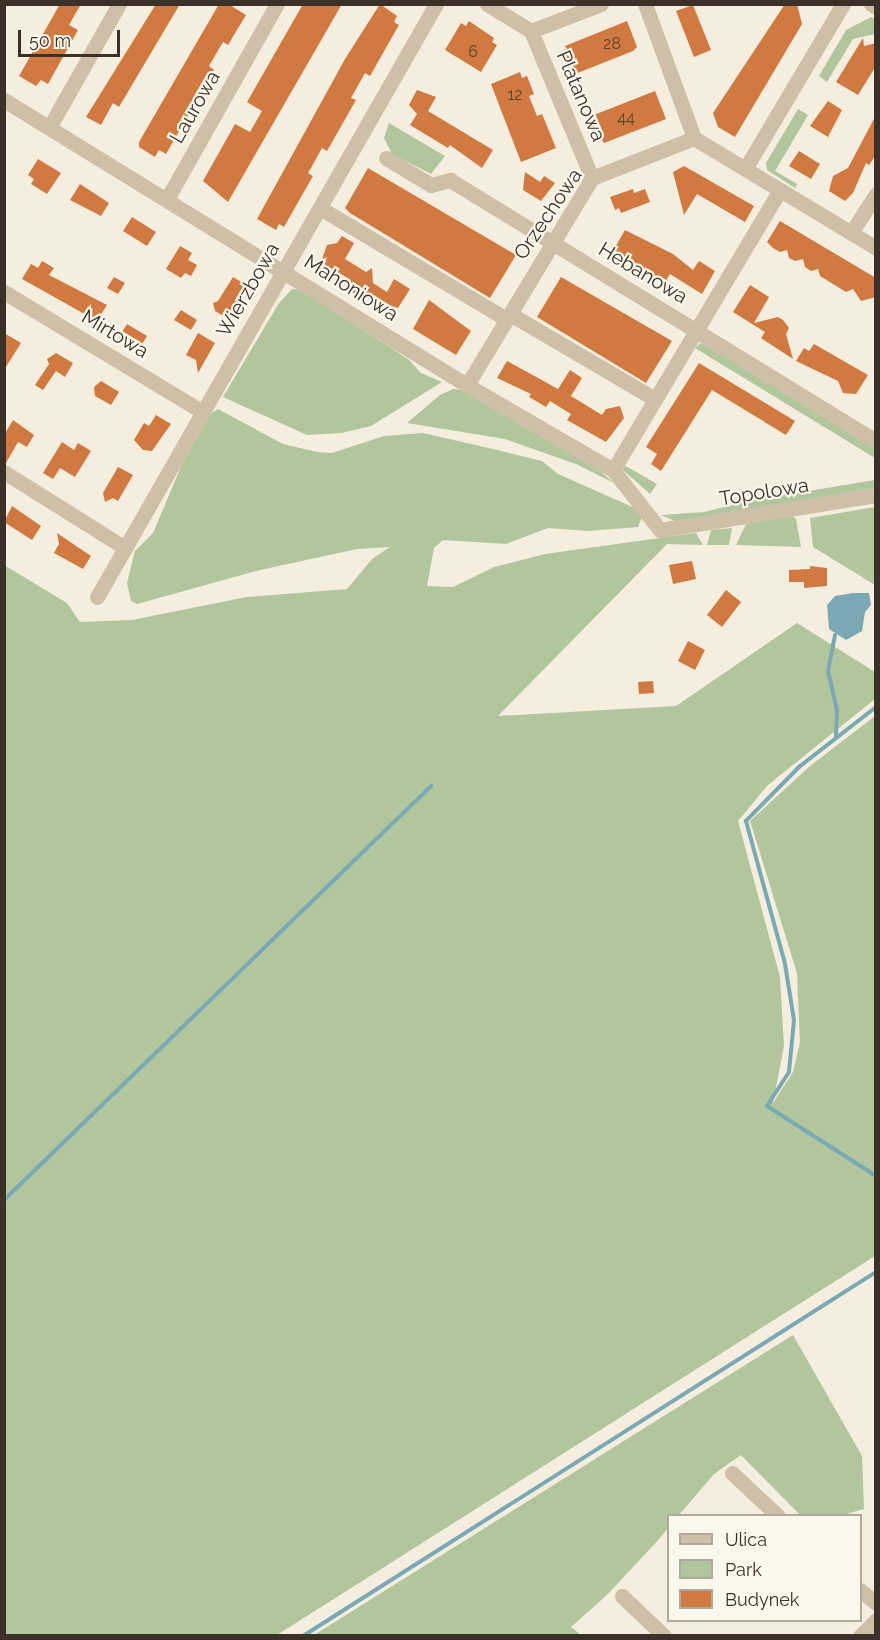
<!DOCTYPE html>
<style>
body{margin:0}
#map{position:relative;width:880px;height:1640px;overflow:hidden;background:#f5edde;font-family:Raleway,sans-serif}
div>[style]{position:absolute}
.green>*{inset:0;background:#b1c69c}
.water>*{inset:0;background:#7aa9b5}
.stream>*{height:4px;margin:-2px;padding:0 2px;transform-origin:2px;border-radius:2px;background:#7aa9b5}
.building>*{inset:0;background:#d07941}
.minor>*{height:15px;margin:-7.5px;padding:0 7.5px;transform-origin:7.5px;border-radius:7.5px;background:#cec0a8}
span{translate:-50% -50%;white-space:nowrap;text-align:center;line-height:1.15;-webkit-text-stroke:4.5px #fcf7eb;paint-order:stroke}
.number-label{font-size:16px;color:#60432f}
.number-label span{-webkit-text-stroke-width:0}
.street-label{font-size:20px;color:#3b3129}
.frame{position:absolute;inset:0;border:6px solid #3b3129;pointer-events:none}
.legend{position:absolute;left:667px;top:1514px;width:195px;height:108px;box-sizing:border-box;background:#fcf7eb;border:2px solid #afa89d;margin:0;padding:8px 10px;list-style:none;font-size:18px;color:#3b3129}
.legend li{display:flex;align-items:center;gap:12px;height:30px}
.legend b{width:30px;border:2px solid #afa89d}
.scale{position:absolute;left:18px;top:30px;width:102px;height:27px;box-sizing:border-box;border:3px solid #3b3129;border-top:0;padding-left:8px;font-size:18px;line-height:21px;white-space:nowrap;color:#3b3129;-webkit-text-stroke:4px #fcf7eb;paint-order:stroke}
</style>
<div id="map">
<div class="green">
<div style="clip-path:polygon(871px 17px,875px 19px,875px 34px,853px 39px,827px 82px,819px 76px,846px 30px)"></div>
<div style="clip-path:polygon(798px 109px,808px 115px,775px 171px,797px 184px,795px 188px,767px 170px,766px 163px)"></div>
<div style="clip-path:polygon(389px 123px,445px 156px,431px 174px,392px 154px,384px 138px)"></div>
<div style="clip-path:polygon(292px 289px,302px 290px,408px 359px,421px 373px,442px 382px,371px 426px,341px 433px,307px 435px,223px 397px,279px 303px)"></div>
<div style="clip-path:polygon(701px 343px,859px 436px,875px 449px,875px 458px,695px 348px)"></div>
<div style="clip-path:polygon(453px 389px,461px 390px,600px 471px,614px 483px,576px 464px,505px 439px,407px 423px,440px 395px)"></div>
<div style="clip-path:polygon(218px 409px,283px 444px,317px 452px,332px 453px,384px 436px,423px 433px,493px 449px,542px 461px,558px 474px,637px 509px,642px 516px,638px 527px,588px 531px,548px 528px,506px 544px,443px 540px,434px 548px,427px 586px,453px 587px,494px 567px,545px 554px,696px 533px,703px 545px,667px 544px,498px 716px,676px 706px,797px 623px,875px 672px,875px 699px,768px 785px,738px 821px,780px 977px,784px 1046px,773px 1103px,793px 1072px,800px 1042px,797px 973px,750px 821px,810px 766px,875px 716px,875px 1256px,277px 1635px,5px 1635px,4px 565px,67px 603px,80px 622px,132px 620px,247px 597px,347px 589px,372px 559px,390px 547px,357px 549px,260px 570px,137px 604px,131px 601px,127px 583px,135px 551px,153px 533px,185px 457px,210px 414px)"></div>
<div style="clip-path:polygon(624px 465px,657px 484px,650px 494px,623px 470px)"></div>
<div style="clip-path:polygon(875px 480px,875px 488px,677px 522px,661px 515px,704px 512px,749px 501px)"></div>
<div style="clip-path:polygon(875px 507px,876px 507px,875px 585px,813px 547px,810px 518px)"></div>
<div style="clip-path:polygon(792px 516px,796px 519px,801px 547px,736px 545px,746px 524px)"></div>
<div style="clip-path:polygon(732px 528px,729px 545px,707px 545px,711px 530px)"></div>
<div style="clip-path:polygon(793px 1335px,862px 1456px,864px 1509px,843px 1515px,800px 1515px,741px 1455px,714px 1474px,679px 1515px,668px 1516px,668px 1528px,660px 1538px,608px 1594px,571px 1627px,581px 1635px,314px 1635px)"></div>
</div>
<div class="water">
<div style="clip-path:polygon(853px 593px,869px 593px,871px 605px,865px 612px,862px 631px,846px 640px,829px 629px,827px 605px,835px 596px)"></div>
</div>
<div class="stream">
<div style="left:835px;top:635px;width:37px;rotate:101deg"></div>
<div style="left:828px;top:671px;width:40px;rotate:77deg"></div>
<div style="left:837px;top:710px;width:28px;rotate:92deg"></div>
<div style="left:876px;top:707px;width:98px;rotate:142.1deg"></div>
<div style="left:799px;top:767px;width:76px;rotate:134.5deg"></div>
<div style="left:746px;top:821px;width:148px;rotate:74.7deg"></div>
<div style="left:785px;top:964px;width:57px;rotate:80.9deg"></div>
<div style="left:794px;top:1020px;width:52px;rotate:95.5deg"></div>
<div style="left:789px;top:1072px;width:40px;rotate:122.9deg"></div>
<div style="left:767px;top:1106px;width:130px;rotate:32.7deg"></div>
<div style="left:4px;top:1200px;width:595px;rotate:-44.11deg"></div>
<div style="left:303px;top:1636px;width:679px;rotate:-32.43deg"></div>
</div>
<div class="building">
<div style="clip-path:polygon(60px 4px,81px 4px,69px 25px,78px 30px,48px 84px,41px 80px,36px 86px,19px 76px)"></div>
<div style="clip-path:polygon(156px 4px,180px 4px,119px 107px,113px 103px,101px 125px,86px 117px)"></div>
<div style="clip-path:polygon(219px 4px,228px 4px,246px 15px,228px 45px,223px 42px,209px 66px,214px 70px,166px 154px,159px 150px,155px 157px,139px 147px,139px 142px)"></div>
<div style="clip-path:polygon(303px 4px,342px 4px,228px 202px,203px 181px,235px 124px,250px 132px,262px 111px,247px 102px)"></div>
<div style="clip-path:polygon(380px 4px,397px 16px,394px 22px,399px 25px,370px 76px,365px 73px,351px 98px,356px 100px,327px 151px,322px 148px,311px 168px,308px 173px,313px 176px,284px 227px,279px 224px,276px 230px,257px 219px,345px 59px)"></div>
<div style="clip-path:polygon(785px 4px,797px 4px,802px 24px,735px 137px,718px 127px,713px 113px)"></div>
<div style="clip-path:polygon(693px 5px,711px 50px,694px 57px,676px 11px)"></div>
<div style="clip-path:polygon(469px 21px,494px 38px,492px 42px,497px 45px,481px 72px,445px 50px,461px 23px,466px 26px)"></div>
<div style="clip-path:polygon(627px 21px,637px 47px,633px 51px,570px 76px,560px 52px,567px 49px,565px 46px)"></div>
<div style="clip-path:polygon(863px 38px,864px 46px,876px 43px,876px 66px,858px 95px,836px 82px)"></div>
<div style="clip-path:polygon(520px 72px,522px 78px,527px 76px,534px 94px,529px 96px,537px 116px,542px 114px,556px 148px,521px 162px,491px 84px)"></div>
<div style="clip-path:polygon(417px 90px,436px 97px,428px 111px,493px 150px,482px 168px,450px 145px,448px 148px,410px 125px,417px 114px,409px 105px)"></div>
<div style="clip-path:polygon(655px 91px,666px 119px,604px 143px,602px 140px,596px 142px,586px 118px)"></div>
<div style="clip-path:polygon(828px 101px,842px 110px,828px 137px,810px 126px)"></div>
<div style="clip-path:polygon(876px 115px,876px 155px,869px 165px,866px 163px,853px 193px,845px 201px,829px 191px,833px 176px,848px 168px)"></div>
<div style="clip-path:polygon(799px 151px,820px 164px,811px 179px,789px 166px)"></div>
<div style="clip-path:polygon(38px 159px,61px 173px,47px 194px,31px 184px,34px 179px,28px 175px)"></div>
<div style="clip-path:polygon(684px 166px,754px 206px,745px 222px,697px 194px,684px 215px,673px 172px)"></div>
<div style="clip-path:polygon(368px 168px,516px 255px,490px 298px,350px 213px,345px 208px)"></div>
<div style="clip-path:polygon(525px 172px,540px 182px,544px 176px,555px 183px,541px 201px,523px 190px)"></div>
<div style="clip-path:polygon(80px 184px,109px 203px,101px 216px,70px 200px)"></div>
<div style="clip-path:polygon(633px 189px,634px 193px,645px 189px,650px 202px,621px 213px,619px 208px,615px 210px,610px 197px)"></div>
<div style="clip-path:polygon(132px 217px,156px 232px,147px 246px,123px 231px)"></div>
<div style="clip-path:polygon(780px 221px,876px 278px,876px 297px,861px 301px,853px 289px,846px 292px,820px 276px,818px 269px,811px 271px,805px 267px,803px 259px,795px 261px,789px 258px,787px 250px,780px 252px,773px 248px,767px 242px)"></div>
<div style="clip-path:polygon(625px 230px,673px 254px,693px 270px,699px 261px,715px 271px,702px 294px,670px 274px,664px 284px,613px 251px)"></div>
<div style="clip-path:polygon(342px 236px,354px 243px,345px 259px,366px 272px,372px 268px,373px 283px,387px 292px,394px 279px,410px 289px,398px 308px,355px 294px,346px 289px,351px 280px,321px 262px,327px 245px,337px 243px)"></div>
<div style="clip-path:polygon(180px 246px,192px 253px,188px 260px,197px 265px,191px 276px,185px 273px,181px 278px,166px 269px)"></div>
<div style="clip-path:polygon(42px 261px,54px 268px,49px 275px,107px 305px,97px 321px,22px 279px,31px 264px,38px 268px)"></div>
<div style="clip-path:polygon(114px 277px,125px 283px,118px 294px,107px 288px)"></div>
<div style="clip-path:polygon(233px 277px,248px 286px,230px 320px,215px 311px,213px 303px,218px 301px)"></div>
<div style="clip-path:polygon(561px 277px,672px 341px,646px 383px,537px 317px)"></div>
<div style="clip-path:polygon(750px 285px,769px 297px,754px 323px,778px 317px,783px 320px,789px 328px,786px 334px,793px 359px,761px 338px,765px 332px,733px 312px)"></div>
<div style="clip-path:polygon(429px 300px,471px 331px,456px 355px,413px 329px)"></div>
<div style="clip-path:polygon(181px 310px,197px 320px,191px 330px,174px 320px)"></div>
<div style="clip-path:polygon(127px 324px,147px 336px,139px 349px,119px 337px)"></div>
<div style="clip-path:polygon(4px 333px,21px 343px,4px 370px)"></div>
<div style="clip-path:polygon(198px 333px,215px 343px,198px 373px,196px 360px,186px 355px)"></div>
<div style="clip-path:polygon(814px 344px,868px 375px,856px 394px,843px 393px,838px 381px,796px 361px,804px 348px,809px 351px)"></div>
<div style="clip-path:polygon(56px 353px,73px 363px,65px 377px,56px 371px,43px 390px,35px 385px,49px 364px,47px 359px)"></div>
<div style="clip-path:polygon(507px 361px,558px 389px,570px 370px,582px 378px,571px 396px,602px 415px,606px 409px,620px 406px,624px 418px,606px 442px,567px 420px,571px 414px,550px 401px,546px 407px,529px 397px,531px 394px,497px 378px)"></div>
<div style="clip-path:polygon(699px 363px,795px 421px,786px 435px,712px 390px,661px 471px,651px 464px,657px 454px,646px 447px)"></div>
<div style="clip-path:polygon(101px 381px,119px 392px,111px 405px,95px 396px,94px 387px)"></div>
<div style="clip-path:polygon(156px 415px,171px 424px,152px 451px,143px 450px,134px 440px,144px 423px,149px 426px)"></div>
<div style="clip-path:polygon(13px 420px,34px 435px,27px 447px,18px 442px,6px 463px,4px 435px)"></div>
<div style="clip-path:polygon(62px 442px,74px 450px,78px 443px,91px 451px,75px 477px,60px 468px,53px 479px,43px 473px)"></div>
<div style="clip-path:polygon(118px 467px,133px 475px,118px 501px,113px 498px,105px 502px,103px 493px)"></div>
<div style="clip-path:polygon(12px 506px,41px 526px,32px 540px,4px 522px)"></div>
<div style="clip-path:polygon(57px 533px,91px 556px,83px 569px,54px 553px,59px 544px)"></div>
<div style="clip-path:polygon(692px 561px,696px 579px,673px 584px,669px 565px)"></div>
<div style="clip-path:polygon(810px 566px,827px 568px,827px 586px,804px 588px,804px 582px,789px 582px,789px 570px,810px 569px)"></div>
<div style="clip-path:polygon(726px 590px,741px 602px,722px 627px,707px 615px)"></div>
<div style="clip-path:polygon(688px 641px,705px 650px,695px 670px,678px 661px)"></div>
<div style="clip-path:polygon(653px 681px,654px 693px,639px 694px,638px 682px)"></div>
</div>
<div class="minor">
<div style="left:487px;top:4px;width:52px;rotate:31.5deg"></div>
<div style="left:531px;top:31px;width:75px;rotate:-21.1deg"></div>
<div style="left:645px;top:4px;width:143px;rotate:69.9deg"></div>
<div style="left:871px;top:4px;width:6px;rotate:31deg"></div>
<div style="left:531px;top:31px;width:159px;rotate:67.5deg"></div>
<div style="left:4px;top:100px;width:536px;rotate:31.64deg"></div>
<div style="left:460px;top:381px;width:177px;rotate:30.2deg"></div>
<div style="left:613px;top:470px;width:76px;rotate:51.9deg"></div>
<div style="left:660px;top:530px;width:219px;rotate:-9.2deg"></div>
<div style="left:50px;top:126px;width:140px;rotate:-60.5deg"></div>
<div style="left:386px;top:158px;width:52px;rotate:31deg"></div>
<div style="left:431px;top:185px;width:20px;rotate:-15deg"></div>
<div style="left:450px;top:180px;width:500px;rotate:31.5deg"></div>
<div style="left:745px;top:169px;width:192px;rotate:-59.3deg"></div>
<div style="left:167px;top:199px;width:224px;rotate:-60.6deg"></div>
<div style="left:320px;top:208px;width:217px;rotate:30.8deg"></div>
<div style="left:851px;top:233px;width:46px;rotate:-57.3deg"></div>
<div style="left:4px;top:292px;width:232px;rotate:31.1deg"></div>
<div style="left:510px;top:314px;width:168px;rotate:30.4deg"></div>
<div style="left:467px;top:385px;width:242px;rotate:-58.9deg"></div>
<div style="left:592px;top:178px;width:110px;rotate:-21.4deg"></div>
<div style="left:694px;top:138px;width:213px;rotate:31.1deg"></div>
<div style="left:613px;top:470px;width:326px;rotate:-59.2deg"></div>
<div style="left:4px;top:472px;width:143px;rotate:32.1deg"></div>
<div style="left:97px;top:597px;width:683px;rotate:-60.24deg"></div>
<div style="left:732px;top:1473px;width:63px;rotate:43.1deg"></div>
<div style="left:860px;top:1590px;width:21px;rotate:39deg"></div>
<div style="left:622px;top:1596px;width:58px;rotate:43.6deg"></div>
<div style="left:860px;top:1636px;width:23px;rotate:-45deg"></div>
</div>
<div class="number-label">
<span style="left:612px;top:44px">28</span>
<span style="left:473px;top:52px">6</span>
<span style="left:515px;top:95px">12</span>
<span style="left:626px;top:118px">44</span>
</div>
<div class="street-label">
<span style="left:581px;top:96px;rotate:67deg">Platanowa</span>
<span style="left:195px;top:107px;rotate:-60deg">Laurowa</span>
<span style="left:548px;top:214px;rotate:-56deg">Orzechowa</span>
<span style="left:643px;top:273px;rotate:31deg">Hebanowa</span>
<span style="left:351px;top:288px;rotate:32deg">Mahoniowa</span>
<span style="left:248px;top:290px;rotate:-60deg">Wierzbowa</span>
<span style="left:115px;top:334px;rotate:31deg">Mirtowa</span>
<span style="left:764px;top:492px;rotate:-9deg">Topolowa</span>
</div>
<div class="frame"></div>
<ul class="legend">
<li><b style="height:8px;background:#cec0a8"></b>Ulica</li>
<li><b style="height:16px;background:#b1c69c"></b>Park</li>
<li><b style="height:16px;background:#d07941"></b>Budynek</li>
</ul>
<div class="scale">50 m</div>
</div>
